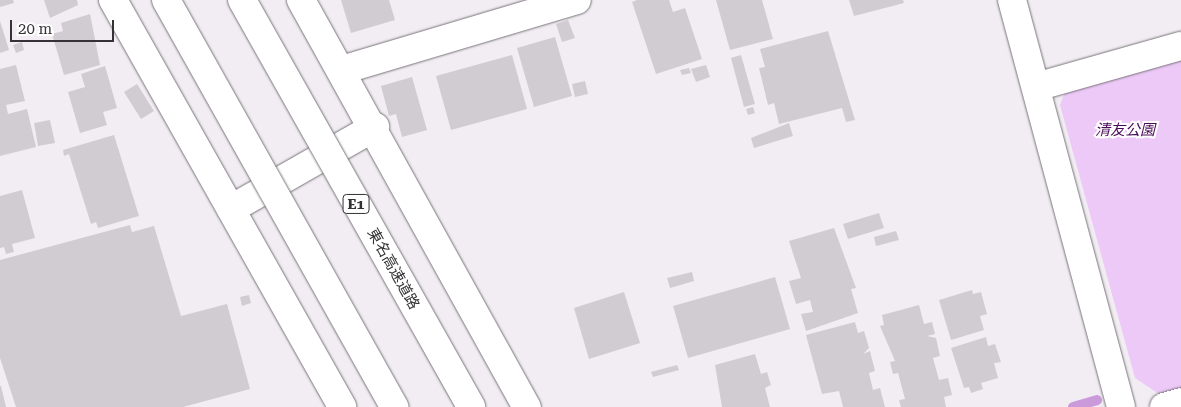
<!DOCTYPE html>
<meta charset="utf-8">
<style>
body{margin:0}
#map{position:relative;width:1181px;height:407px;overflow:hidden;background:#f2edf3;font-family:"Roboto Serif","Noto Sans JP",serif}
div>[style]{position:absolute}
.green>*{inset:0;background:#edc9f7}
.stream>*{height:10px;margin:-5px;padding:0 5px;transform-origin:5px;border-radius:5px;background:#cb9ada}
.building>*{inset:0;background:#d0ccd2}
.roads{filter:drop-shadow(0 0 1px #78747a) drop-shadow(0 0 1px #78747a)}
.minor>*{height:28px;margin:-14px;padding:0 14px;transform-origin:14px;border-radius:14px;background:#fff}
.bridges{filter:drop-shadow(0 0 1px #78747a) drop-shadow(0 0 1px #78747a)}
.motorway-bridge>*{height:28px;margin:-14px;padding:0 14px;transform-origin:14px;border-radius:14px;background:#fff}
span{translate:-50% -50%;white-space:nowrap;text-align:center;line-height:1.15;-webkit-text-stroke:4px #fff;paint-order:stroke}
.shield-label span{padding:1px 4px;background:#fff;border:1px solid;border-radius:4px;-webkit-text-stroke-width:0}
.shield-label{font-size:14px;color:#343234;font-weight:700}
.park-label{font-size:15px;color:#480957;font-style:italic}
.street-label{font-size:15px;color:#343234}
.scale{position:absolute;left:10px;top:20px;width:104px;height:22px;box-sizing:border-box;border:2px solid #343234;border-top:0;padding-left:6px;font-size:15px;line-height:18px;white-space:nowrap;color:#343234;-webkit-text-stroke:4px #fff;paint-order:stroke}
</style>
<div id="map">
<div class="green">
<div style="clip-path:polygon(1181px 57px,1181px 390px,1162px 396px,1135px 378px,1060px 105px,1066px 89px)"></div>
</div>
<div class="stream">
<div style="left:1073px;top:407px;width:25px;rotate:-16deg"></div>
</div>
<div class="building">
<div style="clip-path:polygon(0 0,13px 0,14px 3px,0 7px)"></div>
<div style="clip-path:polygon(44px 0,77px 0,78px 5px,50px 18px)"></div>
<div style="clip-path:polygon(341px 0,389px 0,395px 20px,351px 33px)"></div>
<div style="clip-path:polygon(637px 0,669px 0,673px 12px,685px 8px,702px 59px,656px 74px,632px 2px)"></div>
<div style="clip-path:polygon(716px 0,762px 0,773px 39px,730px 50px)"></div>
<div style="clip-path:polygon(849px 0,903px 0,904px 3px,854px 16px)"></div>
<div style="clip-path:polygon(90px 14px,100px 65px,64px 75px,52px 34px,63px 31px,61px 23px)"></div>
<div style="clip-path:polygon(568px 20px,575px 38px,562px 42px,556px 24px)"></div>
<div style="clip-path:polygon(0 21px,9px 50px,0 53px)"></div>
<div style="clip-path:polygon(828px 31px,855px 120px,846px 122px,842px 108px,779px 124px,774px 103px,768px 105px,759px 68px,765px 67px,760px 49px)"></div>
<div style="clip-path:polygon(555px 37px,572px 96px,534px 107px,517px 48px)"></div>
<div style="clip-path:polygon(22px 42px,24px 50px,16px 53px,13px 45px)"></div>
<div style="clip-path:polygon(512px 55px,527px 109px,451px 130px,436px 76px)"></div>
<div style="clip-path:polygon(741px 55px,755px 104px,744px 107px,731px 58px)"></div>
<div style="clip-path:polygon(16px 65px,25px 101px,6px 105px,8px 114px,27px 109px,36px 147px,0 156px,0 69px)"></div>
<div style="clip-path:polygon(706px 65px,710px 77px,696px 82px,691px 69px)"></div>
<div style="clip-path:polygon(105px 66px,117px 108px,103px 112px,107px 125px,80px 133px,68px 92px,85px 87px,81px 74px)"></div>
<div style="clip-path:polygon(689px 68px,691px 73px,682px 75px,680px 70px)"></div>
<div style="clip-path:polygon(412px 77px,427px 130px,402px 137px,396px 114px,389px 116px,381px 86px)"></div>
<div style="clip-path:polygon(585px 81px,588px 94px,575px 97px,572px 84px)"></div>
<div style="clip-path:polygon(137px 84px,154px 111px,141px 119px,124px 92px)"></div>
<div style="clip-path:polygon(753px 107px,755px 113px,748px 115px,746px 109px)"></div>
<div style="clip-path:polygon(50px 120px,55px 143px,38px 146px,34px 123px)"></div>
<div style="clip-path:polygon(789px 123px,793px 136px,754px 148px,751px 138px)"></div>
<div style="clip-path:polygon(114px 135px,139px 216px,98px 228px,96px 222px,91px 224px,69px 154px,64px 156px,63px 150px)"></div>
<div style="clip-path:polygon(22px 190px,35px 238px,12px 244px,14px 252px,6px 254px,4px 247px,0 248px,0 196px)"></div>
<div style="clip-path:polygon(879px 213px,884px 228px,848px 239px,843px 224px)"></div>
<div style="clip-path:polygon(130px 225px,132px 232px,154px 226px,181px 316px,227px 304px,250px 389px,183px 407px,16px 407px,0 358px,0 260px)"></div>
<div style="clip-path:polygon(834px 228px,856px 288px,851px 289px,858px 313px,806px 331px,801px 314px,813px 312px,810px 300px,796px 304px,789px 281px,801px 278px,789px 241px)"></div>
<div style="clip-path:polygon(896px 231px,899px 240px,876px 246px,874px 237px)"></div>
<div style="clip-path:polygon(692px 272px,694px 281px,670px 288px,667px 278px)"></div>
<div style="clip-path:polygon(775px 277px,790px 329px,688px 358px,673px 306px)"></div>
<div style="clip-path:polygon(972px 290px,973px 294px,981px 292px,987px 314px,980px 316px,984px 330px,951px 340px,939px 300px)"></div>
<div style="clip-path:polygon(624px 292px,640px 343px,589px 359px,574px 308px)"></div>
<div style="clip-path:polygon(249px 295px,251px 303px,242px 306px,240px 297px)"></div>
<div style="clip-path:polygon(919px 305px,924px 324px,932px 322px,935px 334px,927px 336px,936px 338px,940px 356px,933px 358px,939px 380px,948px 378px,952px 395px,944px 397px,946px 407px,901px 407px,899px 400px,905px 399px,898px 373px,893px 374px,890px 362px,895px 361px,880px 326px,884px 325px,882px 315px)"></div>
<div style="clip-path:polygon(855px 322px,858px 333px,864px 331px,869px 348px,863px 354px,870px 351px,875px 371px,869px 373px,873px 390px,880px 388px,885px 407px,843px 407px,839px 391px,822px 394px,806px 335px)"></div>
<div style="clip-path:polygon(986px 337px,988px 346px,995px 344px,1001px 362px,994px 363px,998px 378px,981px 383px,983px 389px,971px 393px,969px 387px,964px 388px,951px 348px)"></div>
<div style="clip-path:polygon(755px 354px,761px 374px,767px 372px,771px 385px,765px 388px,770px 407px,722px 407px,715px 365px)"></div>
<div style="clip-path:polygon(677px 365px,679px 370px,653px 377px,651px 372px)"></div>
<div style="clip-path:polygon(0 386px,1px 386px,6px 407px,0 407px)"></div>
</div>
<div class="roads">
<div class="minor">
<div style="left:113px;top:0;width:467px;rotate:60.6deg"></div>
<div style="left:301px;top:0;width:466px;rotate:61deg"></div>
<div style="left:1012px;top:0;width:421px;rotate:75deg"></div>
<div style="left:342px;top:70px;width:245px;rotate:-16.6deg"></div>
<div style="left:1036px;top:87px;width:151px;rotate:-15.8deg"></div>
<div style="left:231px;top:209px;width:166px;rotate:-29.7deg"></div>
<div style="left:1164px;top:407px;width:18px;rotate:-16deg"></div>
</div>
</div>
<div class="bridges">
<div class="motorway-bridge">
<div style="left:166px;top:0;width:467px;rotate:60.7deg"></div>
<div style="left:242px;top:0;width:467px;rotate:60.6deg"></div>
</div>
</div>
<div class="shield-label">
<span style="left:356px;top:204px">E1</span>
</div>
<div class="park-label">
<span style="left:1125px;top:131px">清友公園</span>
</div>
<div class="street-label">
<span style="left:393px;top:269px;rotate:61deg">東名高速道路</span>
</div>
<div class="scale">20 m</div>
</div>
